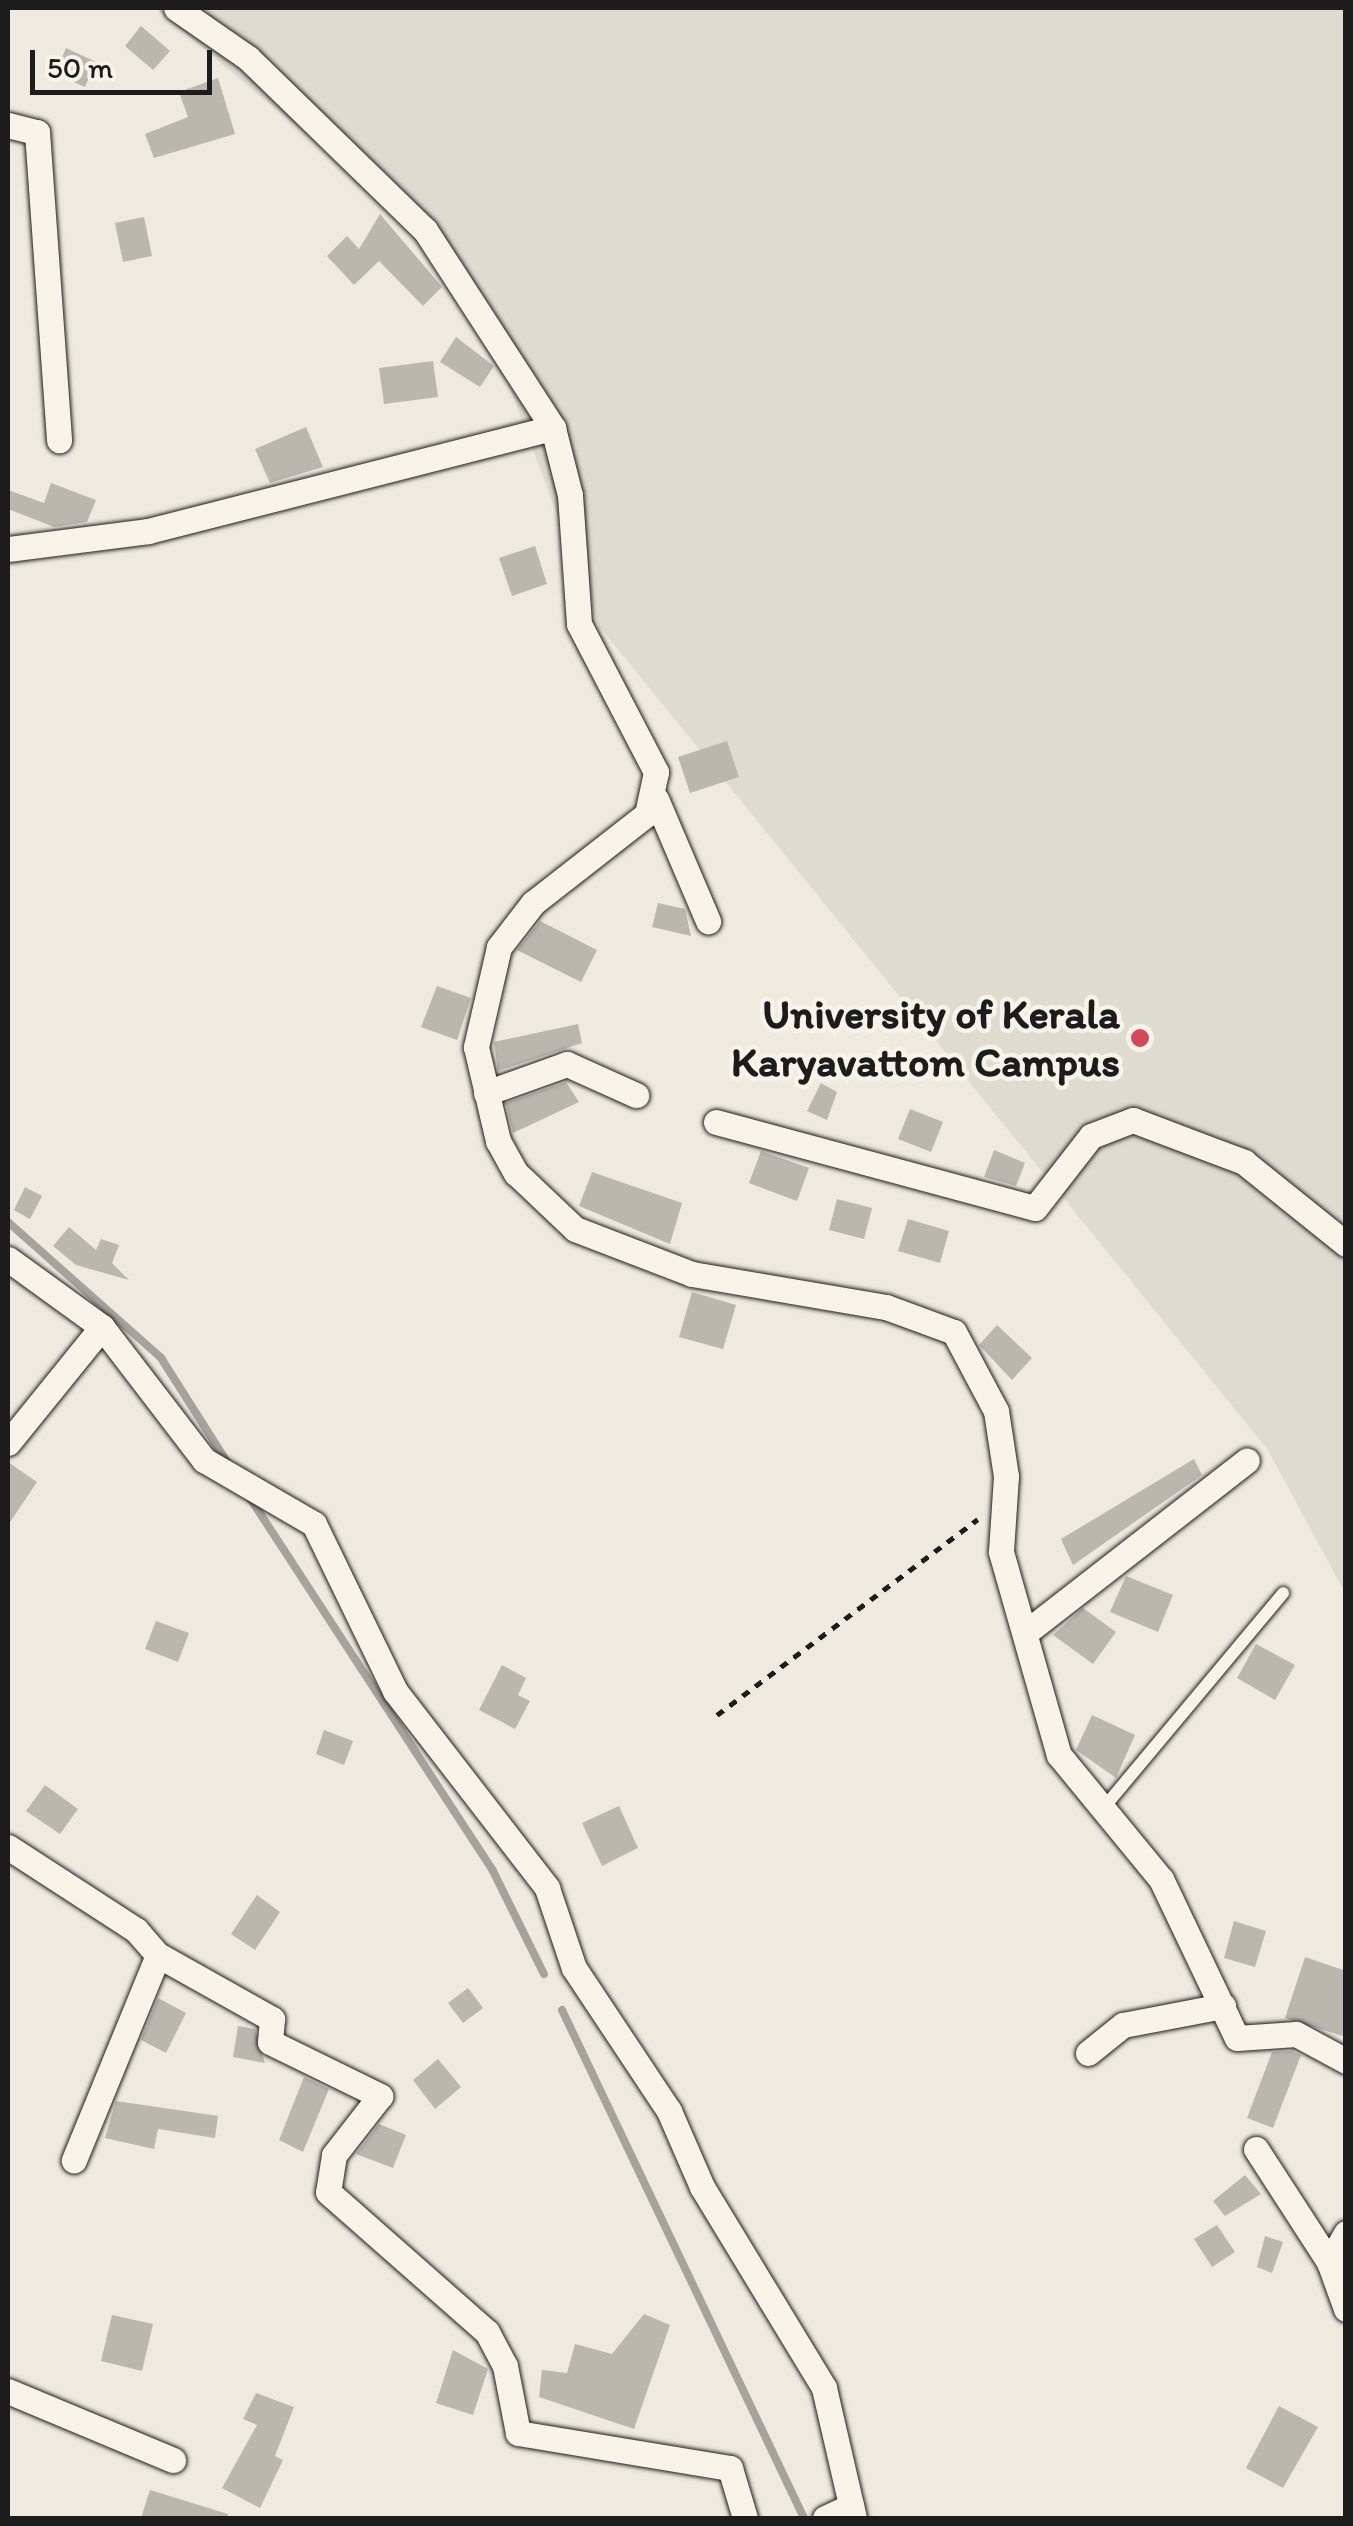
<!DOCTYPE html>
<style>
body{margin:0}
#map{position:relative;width:1353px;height:2526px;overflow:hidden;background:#eeeae0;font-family:Itim,sans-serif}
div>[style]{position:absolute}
.built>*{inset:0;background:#dedbd1}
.stream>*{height:8px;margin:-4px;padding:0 4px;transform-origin:4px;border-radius:4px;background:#a6a39d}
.building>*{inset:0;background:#bab7af}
.path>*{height:5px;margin-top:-2.5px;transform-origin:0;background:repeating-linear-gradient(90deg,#1c1c1c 0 8px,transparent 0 16px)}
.roads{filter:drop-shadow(0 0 2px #1c1c1c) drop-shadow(0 0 2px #1c1c1c)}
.lane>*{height:12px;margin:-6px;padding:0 6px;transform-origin:6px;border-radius:6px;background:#f7f3e8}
.street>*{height:25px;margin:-12.5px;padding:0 12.5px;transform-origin:12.5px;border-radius:12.5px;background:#f7f3e8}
.dots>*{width:28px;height:28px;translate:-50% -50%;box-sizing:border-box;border:5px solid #f7f3e8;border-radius:50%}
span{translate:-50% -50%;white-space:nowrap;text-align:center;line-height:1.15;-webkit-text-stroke:9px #f7f3e8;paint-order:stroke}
.poi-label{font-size:42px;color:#1c1c1c;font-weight:700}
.right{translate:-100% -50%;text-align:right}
.frame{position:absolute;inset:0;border:10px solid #1c1c1c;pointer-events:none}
.scale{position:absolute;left:30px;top:50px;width:182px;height:45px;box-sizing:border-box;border:5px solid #1c1c1c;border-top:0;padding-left:12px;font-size:30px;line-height:35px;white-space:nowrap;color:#1c1c1c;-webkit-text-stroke:8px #f7f3e8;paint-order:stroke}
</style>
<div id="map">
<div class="built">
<div style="clip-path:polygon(155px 8px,1345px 8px,1345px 1593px,1268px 1450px,599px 626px,464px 266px)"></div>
</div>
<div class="stream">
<div style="left:8px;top:1222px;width:205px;rotate:41.6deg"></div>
<div style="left:161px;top:1358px;width:127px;rotate:57.6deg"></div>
<div style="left:250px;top:1498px;width:445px;rotate:56.9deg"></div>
<div style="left:493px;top:1871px;width:115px;rotate:63.7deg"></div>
<div style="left:562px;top:2010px;width:563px;rotate:64.53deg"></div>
</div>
<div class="building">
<div style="clip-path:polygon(141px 26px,170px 51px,153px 70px,125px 46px)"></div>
<div style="clip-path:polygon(66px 48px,96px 62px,85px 87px,55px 74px)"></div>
<div style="clip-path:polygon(218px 78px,235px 134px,154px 158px,145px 134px,188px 117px,179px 92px)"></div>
<div style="clip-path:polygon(380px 214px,442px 287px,423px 306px,379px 261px,354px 285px,327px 256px,347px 236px,359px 249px)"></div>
<div style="clip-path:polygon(144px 217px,152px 256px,123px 262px,115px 223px)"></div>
<div style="clip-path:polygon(456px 337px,494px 366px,480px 387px,440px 362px)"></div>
<div style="clip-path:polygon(433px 361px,438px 397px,384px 404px,379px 368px)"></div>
<div style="clip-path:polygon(306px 427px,323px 467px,270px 483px,255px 449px)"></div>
<div style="clip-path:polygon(51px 483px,96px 500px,87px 522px,54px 527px,8px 509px,8px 490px,44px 503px)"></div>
<div style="clip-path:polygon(535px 546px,547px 584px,512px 596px,499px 558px)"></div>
<div style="clip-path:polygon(727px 741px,739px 777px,690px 793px,678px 757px)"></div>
<div style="clip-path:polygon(658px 903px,685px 909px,691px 936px,652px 927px)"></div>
<div style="clip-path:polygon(540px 921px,597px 950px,581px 982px,517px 950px)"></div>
<div style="clip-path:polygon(437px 986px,471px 998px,457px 1040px,421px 1027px)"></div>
<div style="clip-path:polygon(578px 1024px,582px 1043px,498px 1071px,494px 1042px)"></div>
<div style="clip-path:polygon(566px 1082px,579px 1102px,513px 1133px,506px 1103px)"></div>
<div style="clip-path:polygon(821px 1083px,837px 1092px,827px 1120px,807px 1111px)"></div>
<div style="clip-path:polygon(910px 1109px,943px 1122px,931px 1152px,898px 1139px)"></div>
<div style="clip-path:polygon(994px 1150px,1025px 1163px,1016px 1186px,984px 1177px)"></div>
<div style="clip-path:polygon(761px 1151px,809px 1168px,797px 1201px,749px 1183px)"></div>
<div style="clip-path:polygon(592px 1172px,682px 1203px,670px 1244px,579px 1206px)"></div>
<div style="clip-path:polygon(25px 1187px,42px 1196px,30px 1219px,14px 1210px)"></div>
<div style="clip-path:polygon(837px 1199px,872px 1208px,864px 1239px,829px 1230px)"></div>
<div style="clip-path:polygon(908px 1219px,949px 1231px,940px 1263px,898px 1251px)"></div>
<div style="clip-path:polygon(69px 1227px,96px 1250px,101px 1239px,119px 1245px,112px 1263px,129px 1280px,76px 1265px,53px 1246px)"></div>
<div style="clip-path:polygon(692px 1292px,736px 1305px,723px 1349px,679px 1337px)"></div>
<div style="clip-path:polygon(997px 1325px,1032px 1358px,1012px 1380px,979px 1345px)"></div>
<div style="clip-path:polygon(1194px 1459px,1202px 1475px,1073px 1565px,1061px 1539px)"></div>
<div style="clip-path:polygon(8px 1462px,37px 1482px,8px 1525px)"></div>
<div style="clip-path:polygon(1126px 1576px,1173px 1595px,1158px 1632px,1110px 1612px)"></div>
<div style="clip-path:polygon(1083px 1608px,1116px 1632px,1093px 1664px,1053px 1635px)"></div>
<div style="clip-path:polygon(156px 1621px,189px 1633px,178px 1662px,145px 1649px)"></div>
<div style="clip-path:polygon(1256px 1644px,1295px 1665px,1275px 1700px,1237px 1678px)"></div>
<div style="clip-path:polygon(502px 1665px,526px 1678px,518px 1695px,530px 1701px,515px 1729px,479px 1710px)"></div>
<div style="clip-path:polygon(1092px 1715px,1135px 1735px,1116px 1778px,1076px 1750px)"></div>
<div style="clip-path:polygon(324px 1730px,353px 1741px,344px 1765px,316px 1754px)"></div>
<div style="clip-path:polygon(45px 1785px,78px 1809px,60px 1834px,26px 1811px)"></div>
<div style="clip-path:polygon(619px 1806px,638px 1848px,602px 1866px,582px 1823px)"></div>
<div style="clip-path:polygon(257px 1895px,280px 1912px,255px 1950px,231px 1934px)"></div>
<div style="clip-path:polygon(1234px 1921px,1266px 1931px,1255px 1967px,1224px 1958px)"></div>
<div style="clip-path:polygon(1305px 1957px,1346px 1971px,1346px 2037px,1285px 2018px)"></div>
<div style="clip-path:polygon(468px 1988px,483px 2008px,463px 2023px,448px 2003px)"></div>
<div style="clip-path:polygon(158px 1998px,186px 2013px,166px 2053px,141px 2040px)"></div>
<div style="clip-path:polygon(238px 2026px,255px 2029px,265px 2063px,233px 2057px)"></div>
<div style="clip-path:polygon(1292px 2051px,1301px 2055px,1273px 2128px,1247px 2118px,1272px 2052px)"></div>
<div style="clip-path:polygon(438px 2059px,461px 2087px,435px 2109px,413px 2080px)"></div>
<div style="clip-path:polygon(304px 2077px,329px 2089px,303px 2152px,279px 2140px)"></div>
<div style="clip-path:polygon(116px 2101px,218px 2116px,215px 2138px,158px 2129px,154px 2149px,105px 2138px)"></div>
<div style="clip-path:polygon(379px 2124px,406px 2135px,393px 2168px,356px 2154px)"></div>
<div style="clip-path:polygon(1245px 2175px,1261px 2194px,1225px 2216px,1213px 2201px)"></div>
<div style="clip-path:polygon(1217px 2225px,1235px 2252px,1212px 2267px,1194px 2239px)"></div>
<div style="clip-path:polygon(1265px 2236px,1283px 2242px,1272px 2273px,1257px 2267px)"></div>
<div style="clip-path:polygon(644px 2314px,670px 2325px,634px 2429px,539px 2397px,542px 2370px,567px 2373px,575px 2344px,612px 2354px)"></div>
<div style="clip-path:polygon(112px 2315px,153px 2324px,142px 2371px,101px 2361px)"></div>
<div style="clip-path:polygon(453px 2350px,488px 2369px,473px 2415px,436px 2403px)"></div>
<div style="clip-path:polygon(256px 2393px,294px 2407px,275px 2456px,283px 2460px,260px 2508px,222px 2488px,257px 2425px,243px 2419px)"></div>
<div style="clip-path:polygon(1279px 2406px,1318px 2427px,1283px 2488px,1246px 2468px)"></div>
<div style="clip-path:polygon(150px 2490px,228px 2514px,227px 2518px,141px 2518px)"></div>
</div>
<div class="path">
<div style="left:717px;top:1715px;width:326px;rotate:-36.9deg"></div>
</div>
<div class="roads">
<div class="lane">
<div style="left:1101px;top:1811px;width:284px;rotate:-50.1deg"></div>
</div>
<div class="street">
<div style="left:176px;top:8px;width:88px;rotate:34.8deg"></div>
<div style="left:248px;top:58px;width:247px;rotate:44.2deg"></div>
<div style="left:425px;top:230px;width:236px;rotate:57.1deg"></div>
<div style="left:553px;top:428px;width:69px;rotate:75.8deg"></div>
<div style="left:570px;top:495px;width:129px;rotate:86deg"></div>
<div style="left:579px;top:624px;width:167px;rotate:62.5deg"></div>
<div style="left:656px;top:772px;width:43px;rotate:102.1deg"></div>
<div style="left:647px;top:814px;width:145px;rotate:142deg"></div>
<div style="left:533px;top:903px;width:56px;rotate:127.7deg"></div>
<div style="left:499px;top:947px;width:103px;rotate:103deg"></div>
<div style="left:476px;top:1047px;width:97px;rotate:76.8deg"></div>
<div style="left:498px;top:1141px;width:37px;rotate:61deg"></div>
<div style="left:516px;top:1173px;width:81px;rotate:43.5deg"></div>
<div style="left:575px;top:1229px;width:125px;rotate:21deg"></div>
<div style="left:692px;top:1274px;width:197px;rotate:9.7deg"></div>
<div style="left:886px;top:1307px;width:72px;rotate:20.2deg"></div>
<div style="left:954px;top:1332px;width:89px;rotate:62deg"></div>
<div style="left:996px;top:1411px;width:66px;rotate:81.3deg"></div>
<div style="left:1006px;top:1476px;width:76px;rotate:93.8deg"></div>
<div style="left:1001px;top:1552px;width:211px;rotate:74.1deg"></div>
<div style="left:1059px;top:1755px;width:161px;rotate:50.6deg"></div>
<div style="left:1161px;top:1879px;width:176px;rotate:64.5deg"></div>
<div style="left:1237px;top:2038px;width:59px;rotate:-3.9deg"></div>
<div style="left:1296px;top:2034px;width:57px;rotate:28.4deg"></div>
<div style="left:8px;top:125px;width:30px;rotate:14deg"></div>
<div style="left:37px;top:132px;width:309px;rotate:85.9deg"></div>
<div style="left:8px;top:549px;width:141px;rotate:-7.3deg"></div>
<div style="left:148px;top:531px;width:418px;rotate:-14.3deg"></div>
<div style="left:656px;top:799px;width:133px;rotate:66.9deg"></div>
<div style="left:486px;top:1093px;width:86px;rotate:-19.7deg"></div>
<div style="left:567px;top:1064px;width:76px;rotate:24.2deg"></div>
<div style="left:716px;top:1122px;width:330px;rotate:15.1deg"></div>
<div style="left:1035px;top:1208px;width:91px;rotate:-52.1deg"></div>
<div style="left:1091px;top:1136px;width:45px;rotate:-20.9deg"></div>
<div style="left:1133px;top:1120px;width:119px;rotate:20.7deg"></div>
<div style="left:1244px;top:1162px;width:131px;rotate:38.8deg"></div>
<div style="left:8px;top:1259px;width:116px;rotate:35.9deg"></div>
<div style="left:102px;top:1327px;width:168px;rotate:52.5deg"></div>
<div style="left:204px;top:1460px;width:127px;rotate:30.2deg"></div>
<div style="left:314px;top:1524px;width:186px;rotate:64.1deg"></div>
<div style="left:395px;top:1691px;width:249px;rotate:52.3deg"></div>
<div style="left:547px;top:1888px;width:84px;rotate:71.4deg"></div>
<div style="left:574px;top:1968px;width:172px;rotate:56.4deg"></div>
<div style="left:669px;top:2111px;width:83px;rotate:66.5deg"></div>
<div style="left:702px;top:2187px;width:235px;rotate:58.7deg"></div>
<div style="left:824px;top:2388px;width:133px;rotate:77deg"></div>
<div style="left:8px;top:1443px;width:149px;rotate:-51deg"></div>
<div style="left:1029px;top:1630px;width:276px;rotate:-37.9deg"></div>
<div style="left:8px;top:1847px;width:153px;rotate:33deg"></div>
<div style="left:136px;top:1930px;width:33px;rotate:49deg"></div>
<div style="left:158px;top:1955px;width:222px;rotate:112.3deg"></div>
<div style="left:158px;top:1955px;width:131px;rotate:29.3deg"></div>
<div style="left:272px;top:2019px;width:23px;rotate:95deg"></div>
<div style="left:270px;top:2042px;width:123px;rotate:26.1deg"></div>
<div style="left:380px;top:2096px;width:75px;rotate:127.9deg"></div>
<div style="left:334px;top:2155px;width:37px;rotate:99deg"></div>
<div style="left:328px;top:2192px;width:212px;rotate:41.4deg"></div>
<div style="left:487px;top:2332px;width:38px;rotate:62deg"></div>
<div style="left:505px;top:2366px;width:68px;rotate:79deg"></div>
<div style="left:518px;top:2433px;width:215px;rotate:9.4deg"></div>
<div style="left:730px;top:2468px;width:52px;rotate:73.3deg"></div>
<div style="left:1088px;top:2053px;width:45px;rotate:-38.7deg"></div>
<div style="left:1123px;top:2025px;width:102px;rotate:-10.8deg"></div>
<div style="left:1256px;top:2149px;width:135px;rotate:57.1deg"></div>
<div style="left:1346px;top:2233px;width:34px;rotate:120deg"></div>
<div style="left:1329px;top:2262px;width:50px;rotate:70.1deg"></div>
<div style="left:8px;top:2391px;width:179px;rotate:22.7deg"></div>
<div style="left:825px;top:2518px;width:29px;rotate:-25deg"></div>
</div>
</div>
<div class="dots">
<div style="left:1140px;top:1038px;background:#d1495b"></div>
</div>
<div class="poi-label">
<span class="right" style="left:1120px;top:1038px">University of Kerala<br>Karyavattom Campus</span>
</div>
<div class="frame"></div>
<div class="scale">50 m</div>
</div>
